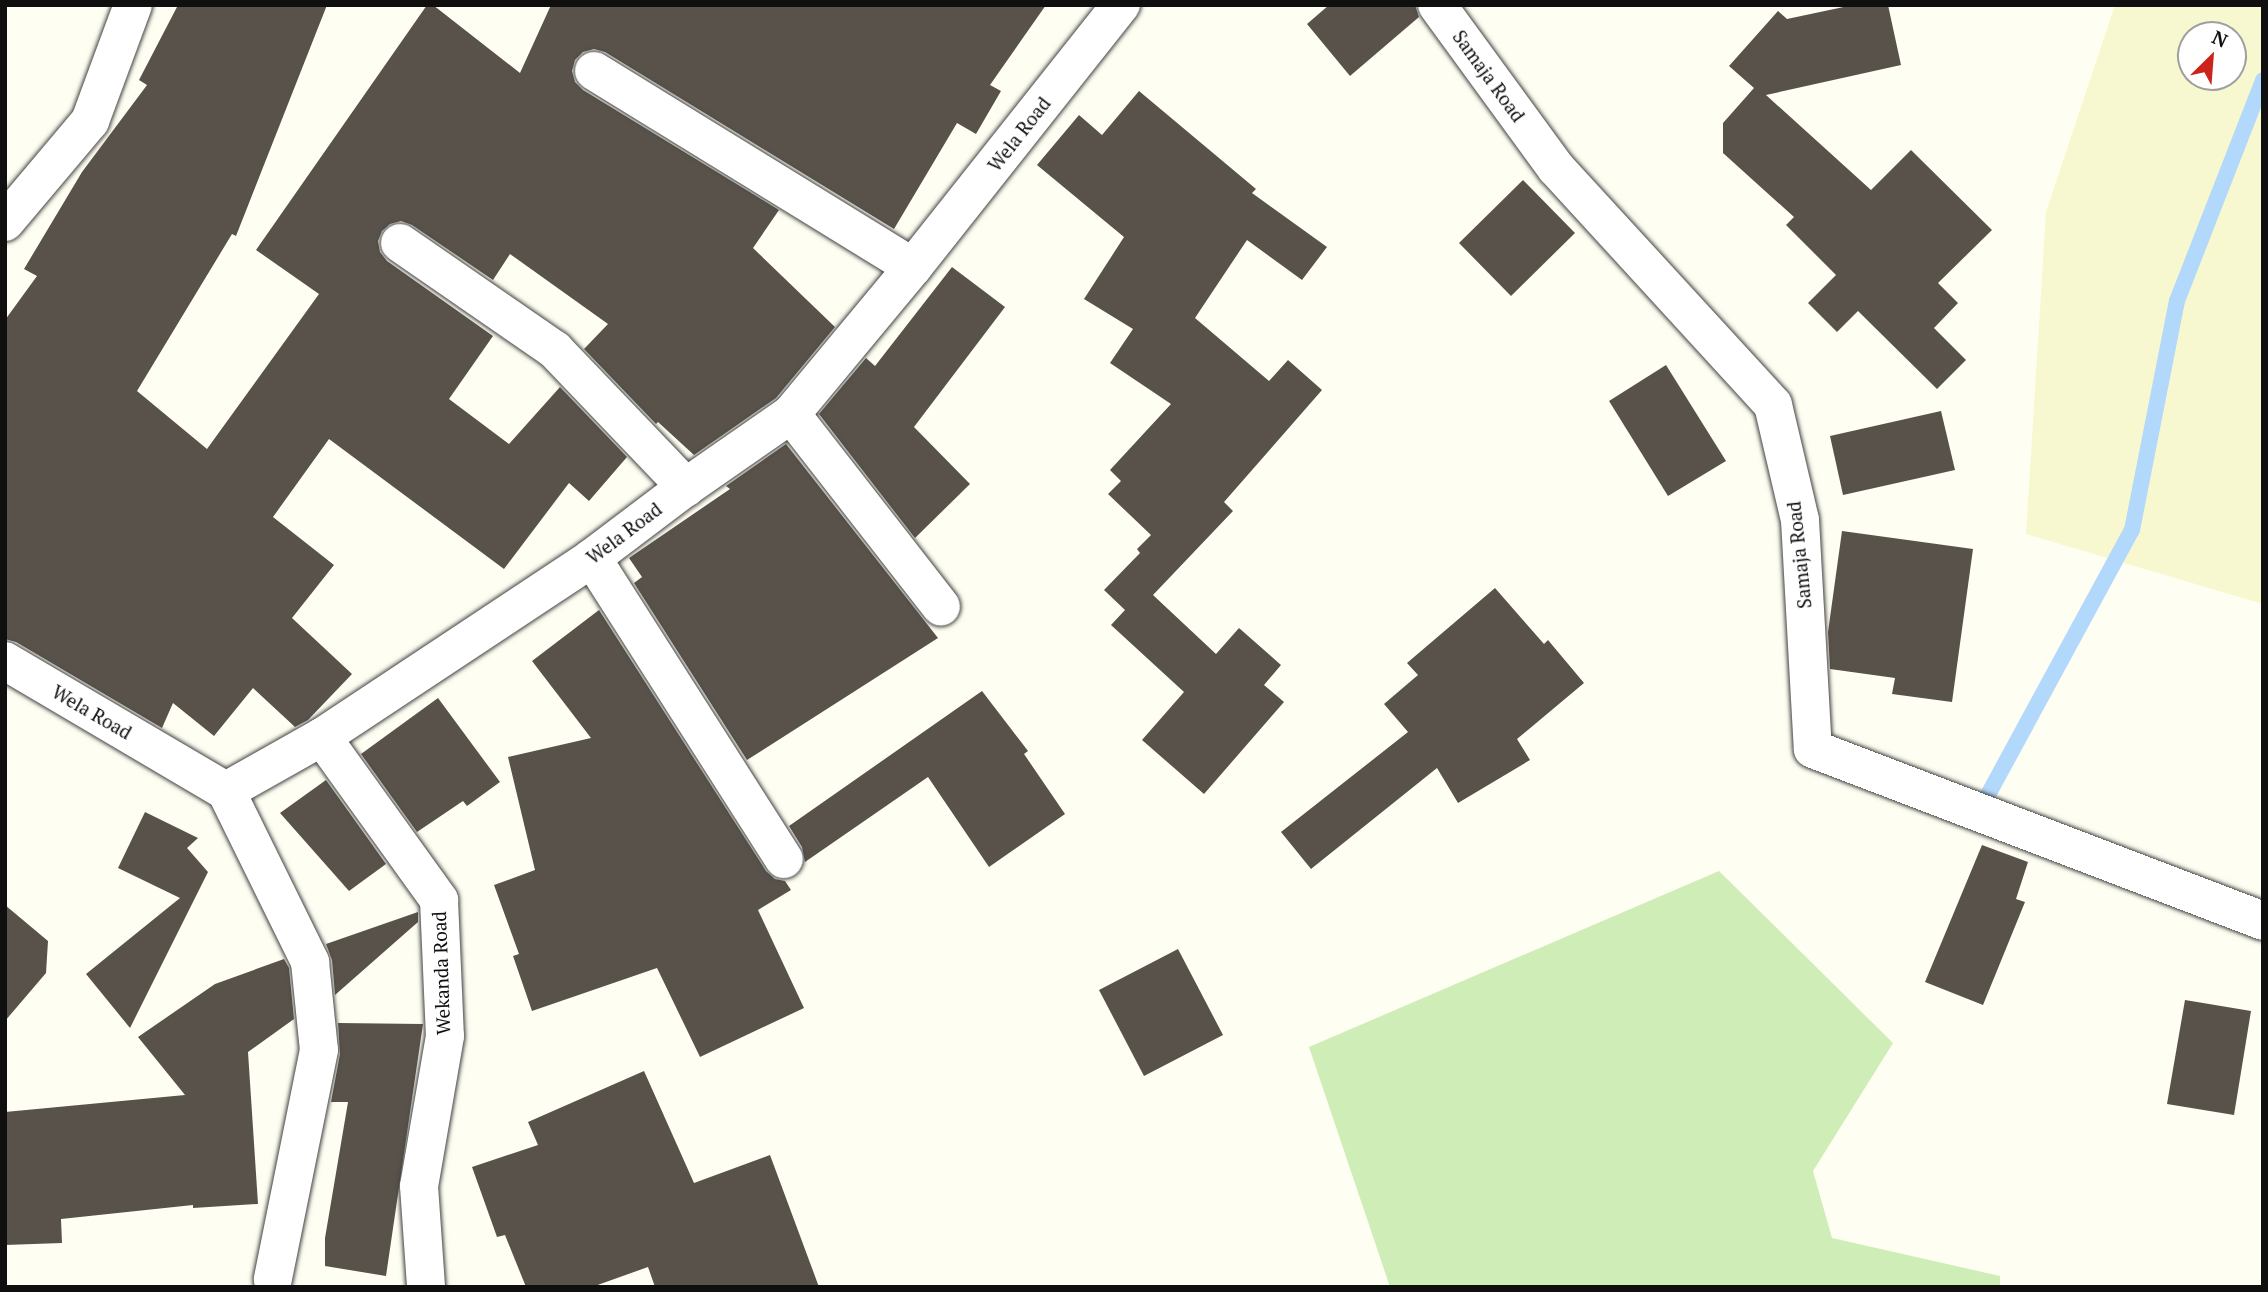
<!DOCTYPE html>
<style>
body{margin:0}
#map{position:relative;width:2268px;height:1292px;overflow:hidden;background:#fffef2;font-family:"PT Serif",serif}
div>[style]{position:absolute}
.farmland>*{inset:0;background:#f7f8cf}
.green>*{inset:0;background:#ceedb7}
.stream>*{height:16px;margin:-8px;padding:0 8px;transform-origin:8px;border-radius:8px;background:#b2d8fb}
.building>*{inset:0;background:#59524b}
.roads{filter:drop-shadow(0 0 2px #424242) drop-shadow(0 0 2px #424242)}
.minor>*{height:38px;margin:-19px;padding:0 19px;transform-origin:19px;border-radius:19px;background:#fff}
span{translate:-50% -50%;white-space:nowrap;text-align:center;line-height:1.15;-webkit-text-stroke:7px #fff;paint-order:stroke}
.street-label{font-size:19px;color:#0f0f0f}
.frame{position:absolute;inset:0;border:7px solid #0f0f0f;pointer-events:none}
.north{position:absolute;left:2177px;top:21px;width:70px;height:70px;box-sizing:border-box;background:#fff;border:2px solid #9f9f9f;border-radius:50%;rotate:25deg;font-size:19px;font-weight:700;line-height:28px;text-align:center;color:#0f0f0f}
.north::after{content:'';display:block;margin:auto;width:24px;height:32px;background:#cb251b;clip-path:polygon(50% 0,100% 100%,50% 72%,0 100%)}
</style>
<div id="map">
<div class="farmland">
<div style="clip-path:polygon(evenodd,2115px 5px,2263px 5px,2263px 604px,2026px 534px,2046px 212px,2115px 5px,2191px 35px,2233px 35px,2233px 77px,2191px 77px,2191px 35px)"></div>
</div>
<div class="green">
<div style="clip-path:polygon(1719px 871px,1893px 1043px,1813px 1171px,1832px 1238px,2000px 1276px,2000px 1287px,1390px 1287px,1309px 1047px)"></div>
</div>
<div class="stream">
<div style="left:1989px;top:793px;width:299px;rotate:-61.5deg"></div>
<div style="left:2132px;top:530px;width:233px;rotate:-78.9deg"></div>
<div style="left:2177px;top:301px;width:237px;rotate:-68.7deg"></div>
</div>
<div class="building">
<div style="clip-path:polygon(178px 5px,327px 5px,236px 236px,232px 234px,137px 391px,207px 449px,319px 294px,256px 250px,427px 5px,433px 5px,520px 73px,551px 5px,1046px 5px,990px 85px,1001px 91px,976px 134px,957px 123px,894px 229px,605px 52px,594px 49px,583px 52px,575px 60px,572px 71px,575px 82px,583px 90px,779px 210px,753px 248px,835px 327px,776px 398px,694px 455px,658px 422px,656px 424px,584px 349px,608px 324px,510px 254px,493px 280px,412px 225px,401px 221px,390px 224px,382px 231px,378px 241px,380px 252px,387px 261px,493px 336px,449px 399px,509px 444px,560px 387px,627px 457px,589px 501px,569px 483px,504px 569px,329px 439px,273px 517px,334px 565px,292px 618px,352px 674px,308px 720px,295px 727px,253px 688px,214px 736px,173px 703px,162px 728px,16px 642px,5px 639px,5px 320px,37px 276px,24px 269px,82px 172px,147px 85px,139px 80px)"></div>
<div style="clip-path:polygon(1329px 5px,1415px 5px,1419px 17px,1350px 76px,1307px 24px)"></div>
<div style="clip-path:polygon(1853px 5px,1888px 5px,1901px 65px,1766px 95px,1871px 190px,1911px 150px,1992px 230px,1938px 283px,1958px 303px,1934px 328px,1966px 360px,1937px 389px,1858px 311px,1837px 332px,1808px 303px,1836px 275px,1786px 225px,1794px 217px,1723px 153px,1723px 123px,1754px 88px,1729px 66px,1778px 11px,1787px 19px)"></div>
<div style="clip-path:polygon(1139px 91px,1256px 189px,1252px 193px,1327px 247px,1302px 280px,1247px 240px,1195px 318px,1269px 381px,1288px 360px,1322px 390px,1224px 502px,1233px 511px,1153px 595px,1216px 654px,1239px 628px,1281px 665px,1264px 685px,1284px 702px,1204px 794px,1142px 740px,1184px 692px,1111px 625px,1125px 610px,1104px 590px,1140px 553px,1137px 549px,1151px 535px,1108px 494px,1121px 481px,1110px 470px,1171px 404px,1110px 363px,1133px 329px,1084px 299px,1124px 237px,1037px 165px,1079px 115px,1102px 135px)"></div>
<div style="clip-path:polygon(1523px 180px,1575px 233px,1511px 296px,1459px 243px)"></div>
<div style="clip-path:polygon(952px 267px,1005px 307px,914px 427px,970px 484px,915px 538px,819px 414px,866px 358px,875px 366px)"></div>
<div style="clip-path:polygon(1666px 365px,1726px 461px,1668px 496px,1609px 401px)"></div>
<div style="clip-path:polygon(1941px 411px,1955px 470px,1843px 495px,1830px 436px)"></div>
<div style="clip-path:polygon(786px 444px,938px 638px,747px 760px,634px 583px,642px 577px,629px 558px,730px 489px,726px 486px)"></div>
<div style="clip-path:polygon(1842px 531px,1973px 549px,1952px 702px,1892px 694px,1895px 678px,1830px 669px,1828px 632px)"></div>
<div style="clip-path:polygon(1495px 588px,1544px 644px,1548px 640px,1584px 683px,1517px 739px,1530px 760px,1458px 803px,1437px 768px,1311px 869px,1281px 832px,1408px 732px,1384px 704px,1418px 675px,1407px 663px)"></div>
<div style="clip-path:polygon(599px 610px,766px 871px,775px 879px,785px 881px,791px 890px,758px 910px,804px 1008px,700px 1057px,657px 968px,532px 1011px,513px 956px,519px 954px,494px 885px,535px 870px,508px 757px,591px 738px,532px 661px)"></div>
<div style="clip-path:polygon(982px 691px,1028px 751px,1024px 754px,1065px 814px,989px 867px,928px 777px,805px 862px,802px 847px,789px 826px)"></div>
<div style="clip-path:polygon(438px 698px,500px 782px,467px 806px,463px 801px,417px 832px,361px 754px)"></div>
<div style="clip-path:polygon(326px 780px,386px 864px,349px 891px,280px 813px)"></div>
<div style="clip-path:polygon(145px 812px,198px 838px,187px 848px,208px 872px,130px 1028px,86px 974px,180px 898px,118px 868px)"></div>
<div style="clip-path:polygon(1982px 845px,2028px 862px,2016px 899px,2025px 902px,1983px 1005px,1925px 982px)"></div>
<div style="clip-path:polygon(5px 905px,48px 941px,46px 973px,5px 1021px)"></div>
<div style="clip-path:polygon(418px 912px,418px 922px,335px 995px,332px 960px,326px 944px)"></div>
<div style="clip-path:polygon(1178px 949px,1223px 1035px,1144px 1076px,1099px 990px)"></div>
<div style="clip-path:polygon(284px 959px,289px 968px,294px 1019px,248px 1052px,258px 1204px,193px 1208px,193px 1205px,61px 1219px,62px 1243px,5px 1245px,5px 1112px,185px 1095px,138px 1037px,215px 984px)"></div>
<div style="clip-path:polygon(2185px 1000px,2251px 1011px,2234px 1115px,2167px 1104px)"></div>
<div style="clip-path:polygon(338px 1023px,423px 1024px,386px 1276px,325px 1266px,325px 1238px,348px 1102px,331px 1102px,340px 1054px)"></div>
<div style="clip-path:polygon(644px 1071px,694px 1183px,770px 1155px,819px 1287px,655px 1287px,648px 1267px,592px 1287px,526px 1287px,505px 1235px,497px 1237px,472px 1167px,538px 1145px,528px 1122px)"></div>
</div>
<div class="roads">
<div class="minor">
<div style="left:1437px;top:5px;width:202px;rotate:53.9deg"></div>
<div style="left:1556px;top:168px;width:321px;rotate:47.5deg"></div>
<div style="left:1773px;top:405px;width:118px;rotate:76.8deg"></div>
<div style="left:1800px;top:520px;width:229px;rotate:86.8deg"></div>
<div style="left:1813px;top:749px;width:482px;rotate:20.9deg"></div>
<div style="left:594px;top:71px;width:374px;rotate:31.6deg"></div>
<div style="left:5px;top:222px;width:132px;rotate:-49.9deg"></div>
<div style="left:90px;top:121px;width:124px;rotate:-69.7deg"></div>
<div style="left:400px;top:243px;width:188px;rotate:34.6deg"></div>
<div style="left:555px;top:350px;width:190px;rotate:46.3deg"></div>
<div style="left:791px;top:414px;width:244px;rotate:52.1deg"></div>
<div style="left:592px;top:558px;width:357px;rotate:57.5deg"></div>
<div style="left:5px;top:661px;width:256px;rotate:30.5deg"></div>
<div style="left:226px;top:791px;width:110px;rotate:-29.4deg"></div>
<div style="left:322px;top:737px;width:324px;rotate:-33.5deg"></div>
<div style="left:592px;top:558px;width:118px;rotate:-37.1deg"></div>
<div style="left:686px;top:487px;width:128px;rotate:-34.8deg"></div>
<div style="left:791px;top:414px;width:191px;rotate:-50.3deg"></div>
<div style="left:913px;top:267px;width:335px;rotate:-51.6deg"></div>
<div style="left:322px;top:737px;width:201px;rotate:54.3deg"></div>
<div style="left:439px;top:900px;width:136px;rotate:87.5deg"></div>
<div style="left:445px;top:1036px;width:152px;rotate:99.8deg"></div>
<div style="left:419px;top:1186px;width:101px;rotate:86deg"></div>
<div style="left:226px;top:791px;width:191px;rotate:63.8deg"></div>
<div style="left:310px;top:962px;width:88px;rotate:84.2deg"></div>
<div style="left:319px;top:1050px;width:234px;rotate:101.4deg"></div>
</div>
</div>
<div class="street-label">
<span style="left:1489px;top:76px;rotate:54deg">Samaja Road</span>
<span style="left:1019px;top:134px;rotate:-52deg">Wela Road</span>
<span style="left:624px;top:533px;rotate:-37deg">Wela Road</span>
<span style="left:1799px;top:555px;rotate:-96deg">Samaja Road</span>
<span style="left:92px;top:712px;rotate:30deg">Wela Road</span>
<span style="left:441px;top:973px;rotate:-92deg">Wekanda Road</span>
</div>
<div class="frame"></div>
<div class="north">N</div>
</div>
